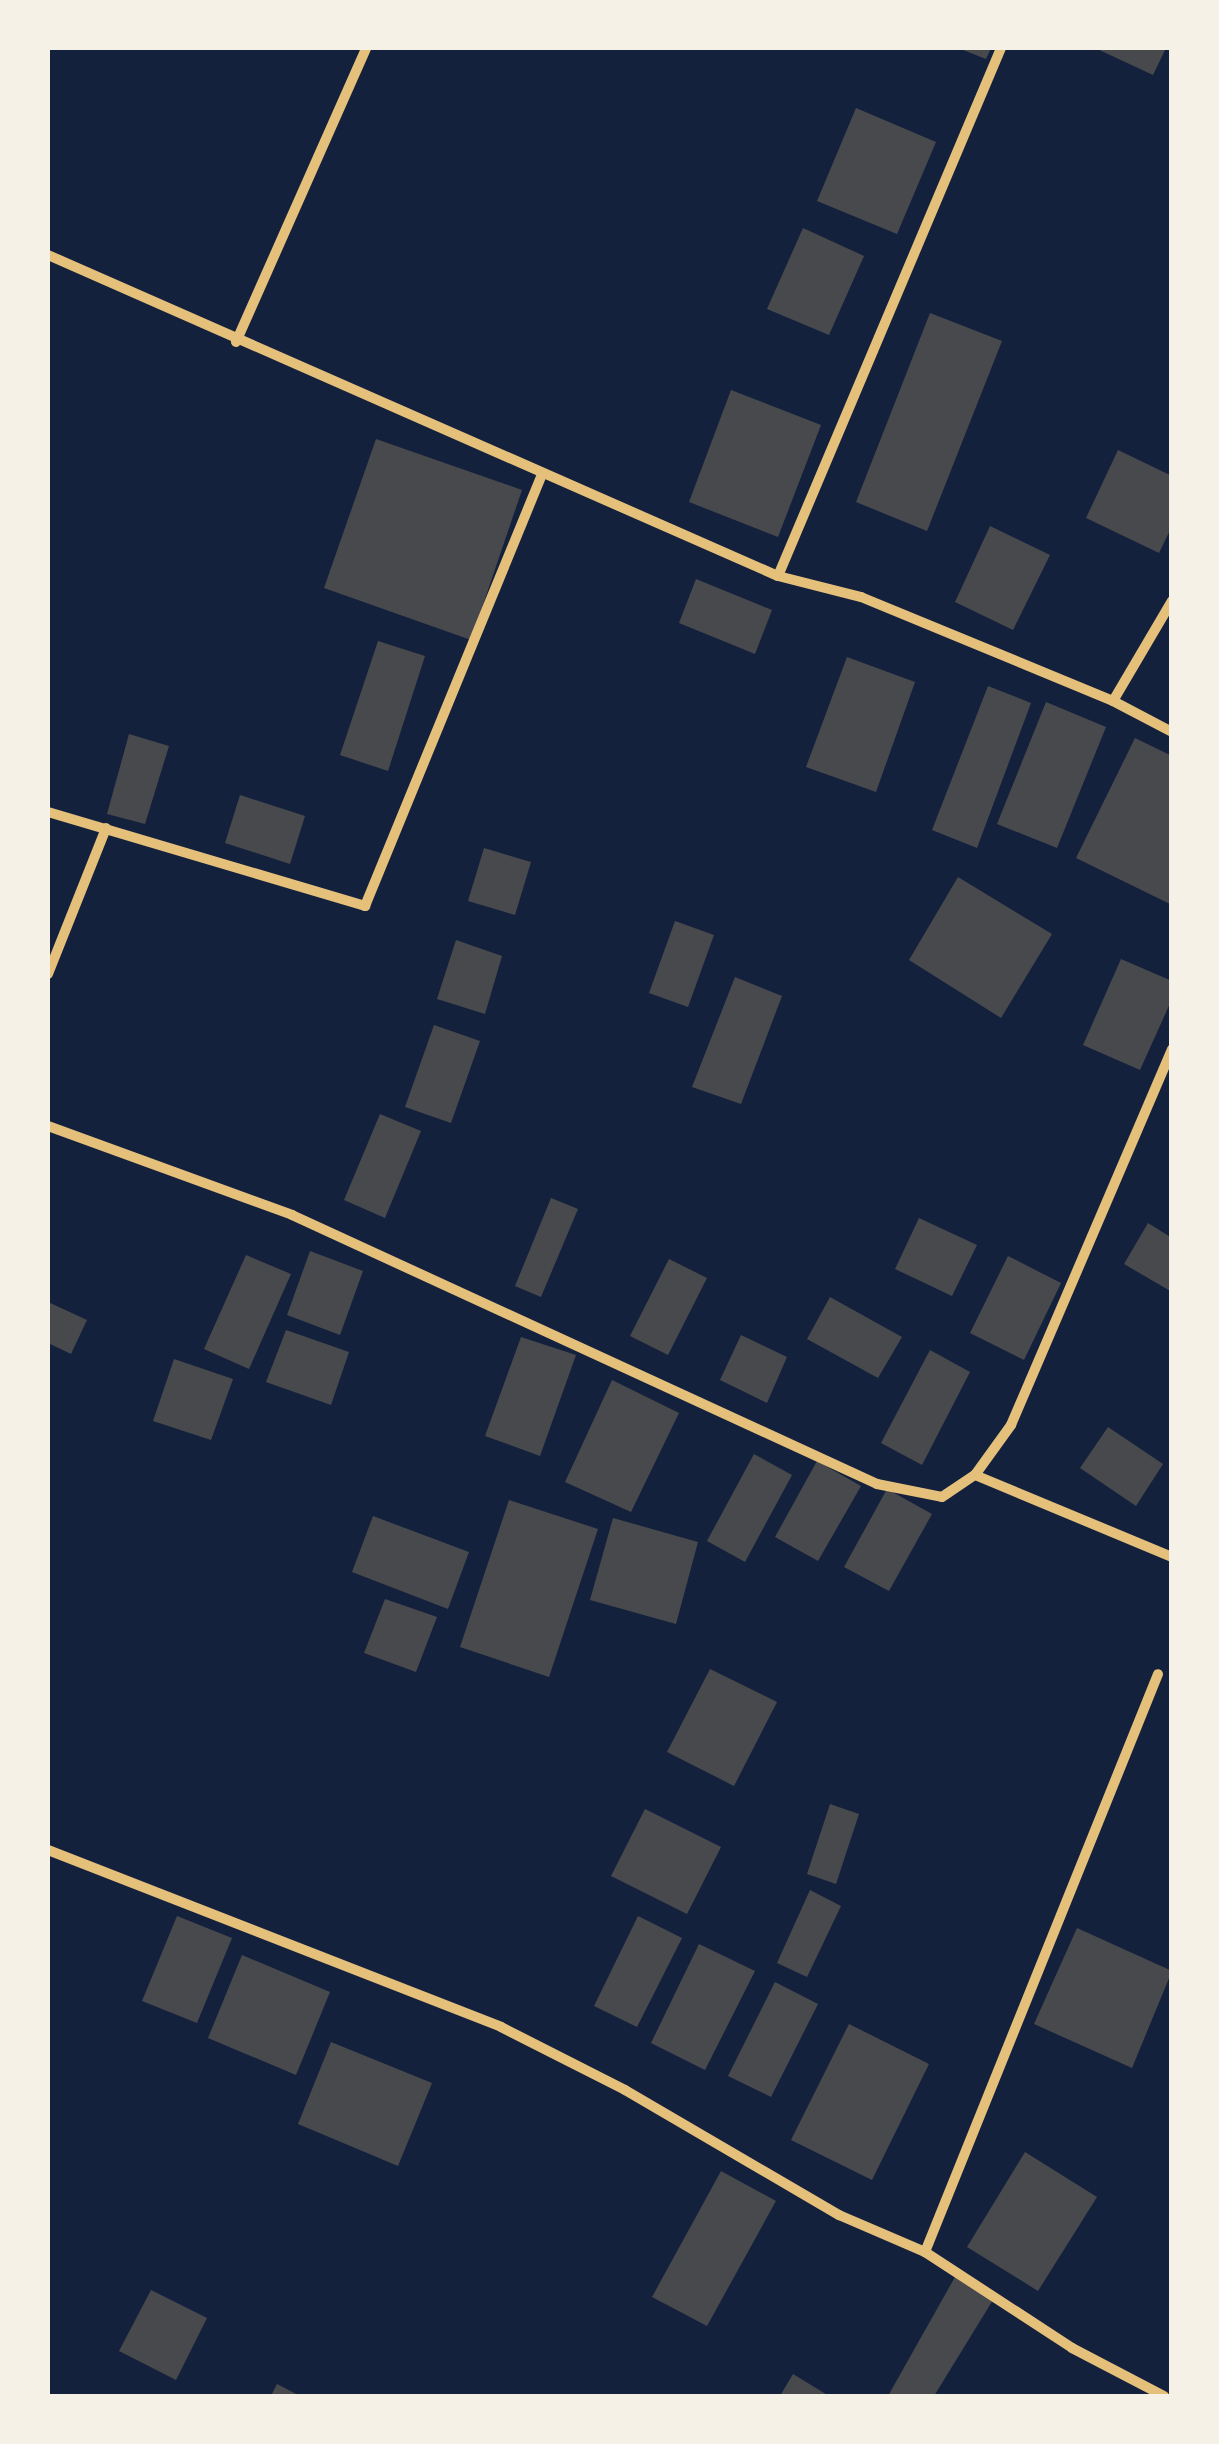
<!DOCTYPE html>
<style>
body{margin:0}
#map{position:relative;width:1219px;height:2444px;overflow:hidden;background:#14213d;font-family:Barlow,sans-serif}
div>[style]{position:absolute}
.building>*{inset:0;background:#48494c}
.minor>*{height:10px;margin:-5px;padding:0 5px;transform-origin:5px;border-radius:5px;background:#e5c07b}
span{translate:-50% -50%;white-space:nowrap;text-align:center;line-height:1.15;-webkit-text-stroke:8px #f6f1e7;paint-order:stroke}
.frame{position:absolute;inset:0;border:50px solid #f6f1e7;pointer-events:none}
</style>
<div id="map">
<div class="building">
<div style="clip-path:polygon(958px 48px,991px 48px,986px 59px)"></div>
<div style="clip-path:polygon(1095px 48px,1166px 48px,1153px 75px)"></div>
<div style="clip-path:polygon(856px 108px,936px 142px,897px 234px,817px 201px)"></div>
<div style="clip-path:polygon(803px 228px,864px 256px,829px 335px,767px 309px)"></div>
<div style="clip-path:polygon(930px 313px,1002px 341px,927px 531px,856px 502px)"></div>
<div style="clip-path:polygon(731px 390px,821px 425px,778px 537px,689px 502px)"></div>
<div style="clip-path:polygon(376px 439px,522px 490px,471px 640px,324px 588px)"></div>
<div style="clip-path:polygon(1118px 450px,1172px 476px,1172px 526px,1159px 553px,1086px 518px)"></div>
<div style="clip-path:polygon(990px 526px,1050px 555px,1013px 630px,955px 602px)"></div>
<div style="clip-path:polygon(696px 579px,772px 610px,755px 654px,679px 623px)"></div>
<div style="clip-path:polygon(378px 641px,425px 656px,388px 771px,340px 755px)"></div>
<div style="clip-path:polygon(847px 657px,915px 682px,876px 792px,806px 767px)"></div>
<div style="clip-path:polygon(988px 686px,1031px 703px,977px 848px,932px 830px)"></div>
<div style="clip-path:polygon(1046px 702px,1106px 727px,1057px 848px,997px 824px)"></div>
<div style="clip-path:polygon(129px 734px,169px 746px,145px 824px,107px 814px)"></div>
<div style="clip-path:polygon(1135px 738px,1172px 756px,1172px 905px,1076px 858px)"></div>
<div style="clip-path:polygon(240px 795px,305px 816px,290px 864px,225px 843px)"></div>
<div style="clip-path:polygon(484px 848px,531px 862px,515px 915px,468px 901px)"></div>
<div style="clip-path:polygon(958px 877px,1052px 934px,1001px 1018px,909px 960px)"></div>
<div style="clip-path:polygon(675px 921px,714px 935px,688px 1007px,649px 993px)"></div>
<div style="clip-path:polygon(456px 940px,502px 956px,485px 1014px,437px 999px)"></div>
<div style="clip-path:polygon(1121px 959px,1172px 981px,1172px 999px,1140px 1070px,1083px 1045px)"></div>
<div style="clip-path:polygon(735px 977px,782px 996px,741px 1104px,692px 1087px)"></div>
<div style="clip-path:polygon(434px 1025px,480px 1041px,451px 1123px,405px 1107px)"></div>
<div style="clip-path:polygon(380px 1114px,421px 1131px,385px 1218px,344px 1200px)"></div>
<div style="clip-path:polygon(551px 1198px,578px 1209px,541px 1297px,515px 1286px)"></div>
<div style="clip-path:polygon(919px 1218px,977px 1245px,952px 1296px,895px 1269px)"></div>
<div style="clip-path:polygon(1148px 1223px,1172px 1238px,1172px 1292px,1124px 1264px)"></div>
<div style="clip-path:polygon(310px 1251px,363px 1271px,340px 1335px,287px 1315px)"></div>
<div style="clip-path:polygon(246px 1255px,291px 1274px,249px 1369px,204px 1349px)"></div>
<div style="clip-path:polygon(1008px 1256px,1061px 1283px,1024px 1360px,970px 1333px)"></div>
<div style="clip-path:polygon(669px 1259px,707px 1278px,668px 1355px,630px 1336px)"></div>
<div style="clip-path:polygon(830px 1297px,902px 1337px,878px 1378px,807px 1339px)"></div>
<div style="clip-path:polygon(48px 1302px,87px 1320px,71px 1354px,48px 1343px)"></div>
<div style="clip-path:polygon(286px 1330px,349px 1352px,331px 1405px,266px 1382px)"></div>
<div style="clip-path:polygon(741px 1335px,787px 1357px,767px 1403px,720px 1380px)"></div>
<div style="clip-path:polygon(521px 1337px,576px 1355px,540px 1456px,485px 1436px)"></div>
<div style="clip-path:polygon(930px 1350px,970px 1372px,922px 1465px,881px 1443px)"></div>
<div style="clip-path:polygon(174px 1359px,233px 1379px,211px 1440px,153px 1421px)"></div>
<div style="clip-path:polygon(612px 1380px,679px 1413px,631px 1512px,565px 1482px)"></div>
<div style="clip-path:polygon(1108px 1427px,1163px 1464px,1136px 1506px,1080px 1468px)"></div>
<div style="clip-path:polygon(754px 1454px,792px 1475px,745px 1562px,707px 1541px)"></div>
<div style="clip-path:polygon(817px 1461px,861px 1486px,818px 1561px,775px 1537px)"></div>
<div style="clip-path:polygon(887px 1489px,932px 1514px,889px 1591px,844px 1567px)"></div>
<div style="clip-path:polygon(509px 1500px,598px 1529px,549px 1677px,460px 1647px)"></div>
<div style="clip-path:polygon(373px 1516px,469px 1552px,448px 1609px,352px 1572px)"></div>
<div style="clip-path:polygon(613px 1518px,698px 1542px,676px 1624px,590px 1600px)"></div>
<div style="clip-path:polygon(385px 1599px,437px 1617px,416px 1672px,364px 1653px)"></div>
<div style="clip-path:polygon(710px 1669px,777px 1702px,734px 1786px,667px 1752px)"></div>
<div style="clip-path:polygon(830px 1804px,859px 1814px,836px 1884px,807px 1874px)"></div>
<div style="clip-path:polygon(645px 1809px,721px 1847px,687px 1914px,611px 1876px)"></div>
<div style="clip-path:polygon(810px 1890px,841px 1906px,807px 1977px,777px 1963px)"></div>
<div style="clip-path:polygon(177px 1916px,232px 1938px,197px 2023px,142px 2001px)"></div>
<div style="clip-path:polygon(638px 1916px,682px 1938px,637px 2027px,594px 2006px)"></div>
<div style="clip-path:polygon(1077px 1928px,1172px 1971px,1132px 2068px,1034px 2024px)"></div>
<div style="clip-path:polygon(699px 1944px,755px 1971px,705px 2070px,651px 2043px)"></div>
<div style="clip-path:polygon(242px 1955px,330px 1992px,296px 2075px,208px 2038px)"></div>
<div style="clip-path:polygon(775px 1982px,818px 2004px,771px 2097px,728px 2076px)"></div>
<div style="clip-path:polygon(849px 2024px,929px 2064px,872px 2180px,791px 2140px)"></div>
<div style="clip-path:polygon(331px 2042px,432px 2083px,398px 2166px,298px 2124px)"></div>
<div style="clip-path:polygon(1025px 2152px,1097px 2197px,1038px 2291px,967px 2247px)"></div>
<div style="clip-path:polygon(721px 2171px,776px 2201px,707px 2326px,652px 2297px)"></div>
<div style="clip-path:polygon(955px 2277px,993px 2300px,934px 2396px,888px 2396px)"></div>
<div style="clip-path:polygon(151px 2290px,207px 2318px,176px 2380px,119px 2351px)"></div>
<div style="clip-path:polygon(793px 2374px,829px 2396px,780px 2396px)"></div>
<div style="clip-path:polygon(277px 2384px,300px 2396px,271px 2396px)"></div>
</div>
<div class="minor">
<div style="left:48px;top:255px;width:797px;rotate:23.74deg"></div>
<div style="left:778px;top:576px;width:86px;rotate:14.2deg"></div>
<div style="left:861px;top:597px;width:273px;rotate:22.4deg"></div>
<div style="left:1113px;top:701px;width:116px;rotate:-59.5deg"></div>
<div style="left:236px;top:342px;width:321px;rotate:-66.1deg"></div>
<div style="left:778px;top:576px;width:573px;rotate:-67.1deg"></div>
<div style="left:1113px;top:701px;width:67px;rotate:27.7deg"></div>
<div style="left:48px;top:812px;width:331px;rotate:16.5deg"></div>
<div style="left:365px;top:906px;width:467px;rotate:-67.7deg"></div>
<div style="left:48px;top:974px;width:157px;rotate:-68.3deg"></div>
<div style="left:48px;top:1126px;width:260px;rotate:20deg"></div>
<div style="left:292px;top:1215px;width:644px;rotate:24.69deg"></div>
<div style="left:877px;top:1484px;width:66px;rotate:11.3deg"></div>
<div style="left:942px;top:1497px;width:40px;rotate:-34deg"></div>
<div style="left:975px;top:1475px;width:62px;rotate:-54.2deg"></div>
<div style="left:1011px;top:1425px;width:409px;rotate:-66.8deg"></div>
<div style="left:975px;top:1475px;width:213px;rotate:22.6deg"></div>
<div style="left:48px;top:1850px;width:486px;rotate:21.3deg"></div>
<div style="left:501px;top:2027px;width:139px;rotate:26.9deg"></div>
<div style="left:625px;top:2090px;width:248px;rotate:30.3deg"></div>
<div style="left:839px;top:2215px;width:94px;rotate:23.3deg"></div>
<div style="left:925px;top:2252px;width:176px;rotate:33.1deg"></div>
<div style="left:1072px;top:2348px;width:104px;rotate:27.6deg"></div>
<div style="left:925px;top:2252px;width:623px;rotate:-68.04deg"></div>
</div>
<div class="frame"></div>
</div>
